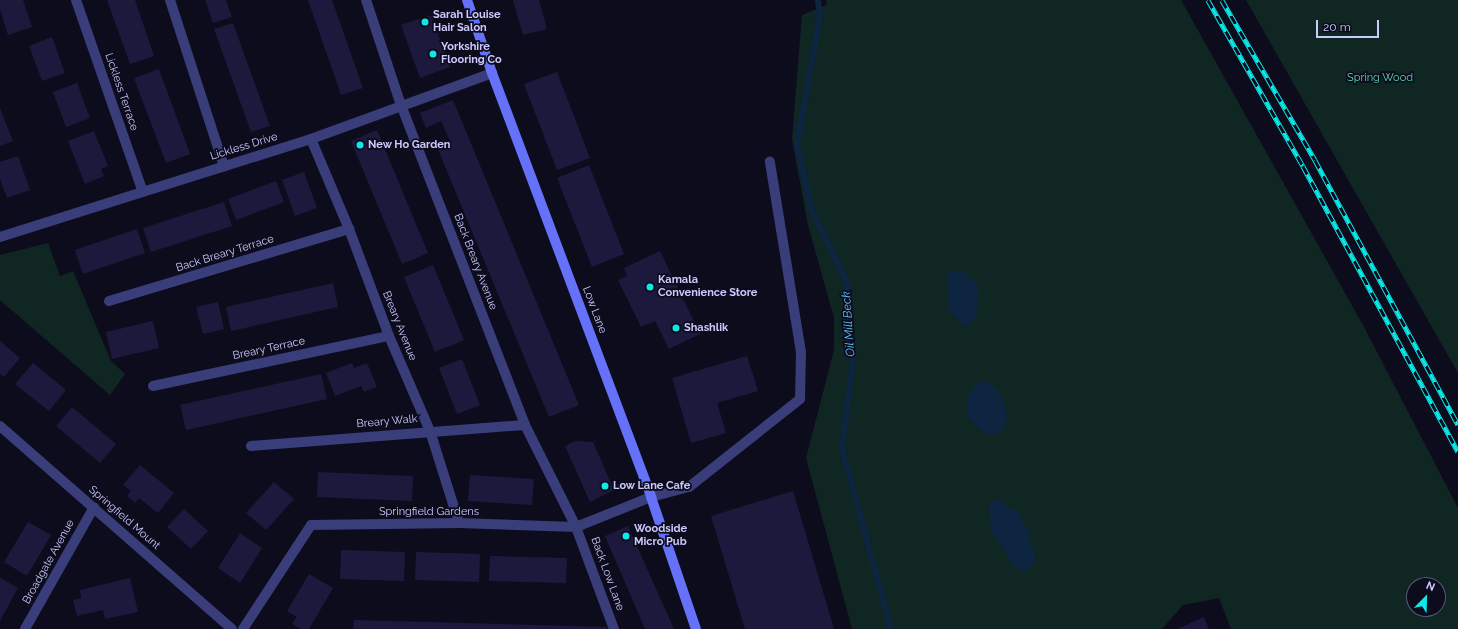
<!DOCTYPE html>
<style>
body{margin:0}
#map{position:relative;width:1458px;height:629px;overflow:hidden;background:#0d0c1d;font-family:Raleway,sans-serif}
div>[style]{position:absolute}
.green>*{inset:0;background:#102623}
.water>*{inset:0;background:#0d2540}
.stream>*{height:6px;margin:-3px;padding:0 3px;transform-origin:3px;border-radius:3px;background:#0d2540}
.building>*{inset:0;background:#1d193d}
.lane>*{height:10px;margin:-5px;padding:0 5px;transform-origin:5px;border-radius:5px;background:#393d7a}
.street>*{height:10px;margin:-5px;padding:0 5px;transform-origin:5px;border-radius:5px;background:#393d7a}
.secondary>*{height:10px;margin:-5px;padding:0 5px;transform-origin:5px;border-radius:5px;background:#6571f9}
.rail>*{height:4.5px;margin-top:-2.25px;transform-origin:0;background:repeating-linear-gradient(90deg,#0d0c1d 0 9px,#09eae9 0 18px);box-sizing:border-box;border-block:1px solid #09eae9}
.dots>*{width:11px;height:11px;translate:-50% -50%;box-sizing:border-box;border:2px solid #0d0c1d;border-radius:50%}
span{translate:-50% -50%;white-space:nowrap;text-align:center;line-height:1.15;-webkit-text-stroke:3.5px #0d0c1d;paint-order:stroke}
.poi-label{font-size:11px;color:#cbcafd;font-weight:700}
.left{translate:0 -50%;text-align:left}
.park-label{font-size:11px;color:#5ad9ac}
.street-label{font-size:11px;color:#cbcafd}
.water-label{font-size:12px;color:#5cc0f9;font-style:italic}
.north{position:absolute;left:1406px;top:577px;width:40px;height:40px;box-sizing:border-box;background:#0d0c1d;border:1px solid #595877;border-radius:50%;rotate:23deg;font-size:11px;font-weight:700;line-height:16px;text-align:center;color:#cbcafd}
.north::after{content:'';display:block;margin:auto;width:14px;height:18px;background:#09eae9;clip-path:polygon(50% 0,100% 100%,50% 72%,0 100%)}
.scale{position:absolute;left:1316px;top:20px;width:63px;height:18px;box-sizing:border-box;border:2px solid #cbcafd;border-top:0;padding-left:5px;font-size:12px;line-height:14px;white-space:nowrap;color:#cbcafd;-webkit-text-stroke:3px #0d0c1d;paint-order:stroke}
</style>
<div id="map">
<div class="green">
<div style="clip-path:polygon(evenodd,826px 0,1181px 0,1364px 327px,1458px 508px,1458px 629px,1231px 629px,1219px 598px,1183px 605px,1162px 629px,852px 629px,806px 458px,834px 350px,834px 318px,808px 225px,792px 139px,802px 15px,827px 5px,826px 0,1414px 585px,1438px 585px,1438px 609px,1414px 609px,1414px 585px)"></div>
<div style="clip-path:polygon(1246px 0,1458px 0,1458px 373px)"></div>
<div style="clip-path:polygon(48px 243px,60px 276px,73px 271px,111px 361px,125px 374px,110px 395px,0 300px,0 255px)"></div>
</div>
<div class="water">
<div style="clip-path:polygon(947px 272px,964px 272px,978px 285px,977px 315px,965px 327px,949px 311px)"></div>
<div style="clip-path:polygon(986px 380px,999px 392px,1004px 403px,1007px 419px,1000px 433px,986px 434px,968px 417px,968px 394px,977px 384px)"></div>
<div style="clip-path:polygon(1002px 499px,1003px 505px,1017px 511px,1031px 535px,1029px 539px,1035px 555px,1034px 563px,1026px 572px,1012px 565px,1011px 561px,991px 530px,989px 505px,997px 500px)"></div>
</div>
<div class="stream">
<div style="left:818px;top:0;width:16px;rotate:83deg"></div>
<div style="left:820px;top:16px;width:130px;rotate:100.2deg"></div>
<div style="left:797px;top:144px;width:66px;rotate:77.7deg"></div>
<div style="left:811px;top:208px;width:83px;rotate:64.4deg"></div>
<div style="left:847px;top:283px;width:77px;rotate:85.5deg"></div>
<div style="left:853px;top:360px;width:89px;rotate:97.1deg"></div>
<div style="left:842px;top:448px;width:188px;rotate:74.9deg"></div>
</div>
<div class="building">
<div style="clip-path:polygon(0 0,23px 0,32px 27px,8px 35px,0 9px)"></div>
<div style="clip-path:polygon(107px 0,135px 0,154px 56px,130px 64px)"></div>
<div style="clip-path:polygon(205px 0,226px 0,232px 17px,213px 23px)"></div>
<div style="clip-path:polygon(308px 0,332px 0,363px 88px,341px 95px)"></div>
<div style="clip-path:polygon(513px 0,539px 0,547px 29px,523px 35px)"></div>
<div style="clip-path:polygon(431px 15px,450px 67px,420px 78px,401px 25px)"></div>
<div style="clip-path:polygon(233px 23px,270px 126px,251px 132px,214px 29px)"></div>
<div style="clip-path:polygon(52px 37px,65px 73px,42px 81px,29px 46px)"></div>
<div style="clip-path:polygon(159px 69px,190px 154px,166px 163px,134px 78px)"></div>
<div style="clip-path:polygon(557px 72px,590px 158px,557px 170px,524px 84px)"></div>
<div style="clip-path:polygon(77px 83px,90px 118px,66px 127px,53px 92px)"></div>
<div style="clip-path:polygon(453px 100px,579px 405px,549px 417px,437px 147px,450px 141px,441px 121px,426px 128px,420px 113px)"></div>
<div style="clip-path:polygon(0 108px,13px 141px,0 146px)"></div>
<div style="clip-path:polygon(377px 130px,428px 253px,402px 264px,351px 141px)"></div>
<div style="clip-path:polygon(94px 131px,108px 166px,101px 169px,104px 176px,85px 184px,68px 141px)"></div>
<div style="clip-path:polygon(18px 156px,30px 190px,7px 198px,0 179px,0 162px)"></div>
<div style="clip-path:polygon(589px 165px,624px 254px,592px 267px,557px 178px)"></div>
<div style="clip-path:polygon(304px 172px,317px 208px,295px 216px,282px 180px)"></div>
<div style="clip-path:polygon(276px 181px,284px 202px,236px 220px,228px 199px)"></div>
<div style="clip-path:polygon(224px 202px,232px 226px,151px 252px,143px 228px)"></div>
<div style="clip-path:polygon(137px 229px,145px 253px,83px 274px,75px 250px)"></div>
<div style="clip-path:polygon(660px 251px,700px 334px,669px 349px,655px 321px,641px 327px,618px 280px,627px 276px,624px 268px)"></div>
<div style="clip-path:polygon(433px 265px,464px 340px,435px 352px,404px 277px)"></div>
<div style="clip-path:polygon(333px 283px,338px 307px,231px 331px,226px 307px)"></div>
<div style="clip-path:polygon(218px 302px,224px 329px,203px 334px,196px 307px)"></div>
<div style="clip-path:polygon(153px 321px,159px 348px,112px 359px,106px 332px)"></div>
<div style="clip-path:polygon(0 341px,20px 358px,4px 377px,0 374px)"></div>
<div style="clip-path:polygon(747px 356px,758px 391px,717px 403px,726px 433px,691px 443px,672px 378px)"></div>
<div style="clip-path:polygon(462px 359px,480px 405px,457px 414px,439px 368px)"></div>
<div style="clip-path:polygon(33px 363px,66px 390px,49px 411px,15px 384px)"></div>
<div style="clip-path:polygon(352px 363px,354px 368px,367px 363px,377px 387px,364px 392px,361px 386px,335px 396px,326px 373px)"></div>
<div style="clip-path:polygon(321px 374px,327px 399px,186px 430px,180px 405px)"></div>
<div style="clip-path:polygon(72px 407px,116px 444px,100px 463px,56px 426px)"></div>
<div style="clip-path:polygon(575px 441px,593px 442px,614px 490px,590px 502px,565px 446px)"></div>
<div style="clip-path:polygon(140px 465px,174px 493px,158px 513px,139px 498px,135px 503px,127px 496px,131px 491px,123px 485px)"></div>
<div style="clip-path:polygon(318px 472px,413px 476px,412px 501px,317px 497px)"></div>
<div style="clip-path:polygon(470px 475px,534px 479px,532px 505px,468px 501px)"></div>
<div style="clip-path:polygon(274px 482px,294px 499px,266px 530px,246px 513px)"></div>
<div style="clip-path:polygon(793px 491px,834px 629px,745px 629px,711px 516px)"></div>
<div style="clip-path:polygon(184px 509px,208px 531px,191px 549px,167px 527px)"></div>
<div style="clip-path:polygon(28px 522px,51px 535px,27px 576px,4px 562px)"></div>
<div style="clip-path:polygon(628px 526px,674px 629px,645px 629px,605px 536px)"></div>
<div style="clip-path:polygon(240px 533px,262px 548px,240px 583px,218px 568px)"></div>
<div style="clip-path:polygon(341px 550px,405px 552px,404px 581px,340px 579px)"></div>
<div style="clip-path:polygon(416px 552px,480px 554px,479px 582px,415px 580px)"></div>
<div style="clip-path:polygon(490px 556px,567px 558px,566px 583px,489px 581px)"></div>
<div style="clip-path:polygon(309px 574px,333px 588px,309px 629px,301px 629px,292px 624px,297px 617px,287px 611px)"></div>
<div style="clip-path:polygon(0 578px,18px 588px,0 621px)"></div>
<div style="clip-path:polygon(130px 578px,138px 612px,105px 619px,103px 610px,77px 616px,73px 600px,81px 598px,80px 590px)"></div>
<div style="clip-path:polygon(1204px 617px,1209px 629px,1177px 629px)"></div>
<div style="clip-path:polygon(354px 620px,608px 627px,607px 629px,353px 629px)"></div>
</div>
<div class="lane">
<div style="left:170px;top:0;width:175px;rotate:72deg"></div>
<div style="left:366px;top:0;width:111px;rotate:71.6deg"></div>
<div style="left:401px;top:105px;width:343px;rotate:68.8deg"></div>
<div style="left:525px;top:425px;width:114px;rotate:63.4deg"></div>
<div style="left:576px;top:527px;width:109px;rotate:69.6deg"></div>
<div style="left:109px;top:301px;width:251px;rotate:-16.7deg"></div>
<div style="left:651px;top:497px;width:39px;rotate:-15deg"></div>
<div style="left:689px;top:487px;width:142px;rotate:-38.4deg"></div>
<div style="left:800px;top:399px;width:47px;rotate:-88.8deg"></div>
<div style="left:801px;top:352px;width:193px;rotate:-99.3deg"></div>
</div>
<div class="street">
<div style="left:76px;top:0;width:203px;rotate:70.8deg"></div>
<div style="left:311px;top:139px;width:98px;rotate:67.1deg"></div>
<div style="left:349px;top:229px;width:114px;rotate:69.5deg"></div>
<div style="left:389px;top:336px;width:103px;rotate:66.7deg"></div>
<div style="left:430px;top:431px;width:96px;rotate:72.5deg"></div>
<div style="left:0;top:237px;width:326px;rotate:-17.5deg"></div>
<div style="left:311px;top:139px;width:193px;rotate:-20deg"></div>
<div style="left:153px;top:386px;width:241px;rotate:-12deg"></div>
<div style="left:0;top:426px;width:308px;rotate:41.2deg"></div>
<div style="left:251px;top:446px;width:275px;rotate:-4.4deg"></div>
<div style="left:25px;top:629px;width:140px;rotate:-60.5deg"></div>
<div style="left:243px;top:629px;width:124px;rotate:-56.8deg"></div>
<div style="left:311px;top:525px;width:148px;rotate:-0.8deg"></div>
<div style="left:459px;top:523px;width:117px;rotate:2deg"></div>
<div style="left:576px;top:527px;width:81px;rotate:-21.8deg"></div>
</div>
<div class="secondary">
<div style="left:467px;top:0;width:77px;rotate:71.1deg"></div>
<div style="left:492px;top:73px;width:453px;rotate:69.4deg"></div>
<div style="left:651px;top:497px;width:139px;rotate:71.2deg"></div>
</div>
<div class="rail">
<div style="left:1208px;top:0;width:191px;rotate:60.2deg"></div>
<div style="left:1303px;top:166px;width:325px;rotate:61.5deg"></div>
<div style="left:1222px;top:0;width:185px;rotate:59.8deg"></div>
<div style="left:1315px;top:160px;width:301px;rotate:61.6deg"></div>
</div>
<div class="dots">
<div style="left:425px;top:22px;background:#09eae9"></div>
<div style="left:433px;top:54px;background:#09eae9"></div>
<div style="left:360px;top:145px;background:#09eae9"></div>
<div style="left:650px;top:287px;background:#09eae9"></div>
<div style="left:676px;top:328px;background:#09eae9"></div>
<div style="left:605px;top:486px;background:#09eae9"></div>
<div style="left:626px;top:536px;background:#09eae9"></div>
</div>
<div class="poi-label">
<span class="left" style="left:433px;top:22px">Sarah Louise<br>Hair Salon</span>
<span class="left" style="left:441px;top:54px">Yorkshire<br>Flooring Co</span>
<span class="left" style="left:368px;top:145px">New Ho Garden</span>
<span class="left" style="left:658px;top:287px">Kamala<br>Convenience Store</span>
<span class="left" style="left:684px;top:328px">Shashlik</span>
<span class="left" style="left:613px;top:486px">Low Lane Cafe</span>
<span class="left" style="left:634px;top:536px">Woodside<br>Micro Pub</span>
</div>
<div class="park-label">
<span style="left:1380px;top:78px">Spring Wood</span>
</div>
<div class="street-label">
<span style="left:121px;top:92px;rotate:71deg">Lickless Terrace</span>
<span style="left:244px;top:147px;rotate:-17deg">Lickless Drive</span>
<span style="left:225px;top:254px;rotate:-17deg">Back Breary Terrace</span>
<span style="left:475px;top:262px;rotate:69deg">Back Breary Avenue</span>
<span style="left:594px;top:310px;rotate:69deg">Low Lane</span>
<span style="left:399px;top:326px;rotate:68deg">Breary Avenue</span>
<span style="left:269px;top:349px;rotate:-12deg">Breary Terrace</span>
<span style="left:387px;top:422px;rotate:-5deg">Breary Walk</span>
<span style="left:429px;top:512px">Springfield Gardens</span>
<span style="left:124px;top:518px;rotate:41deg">Springfield Mount</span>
<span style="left:49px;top:562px;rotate:-61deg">Broadgate Avenue</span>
<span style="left:607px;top:574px;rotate:70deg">Back Low Lane</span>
</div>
<div class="water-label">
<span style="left:849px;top:324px;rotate:-94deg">Oil Mill Beck</span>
</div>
<div class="north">N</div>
<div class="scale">20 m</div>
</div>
